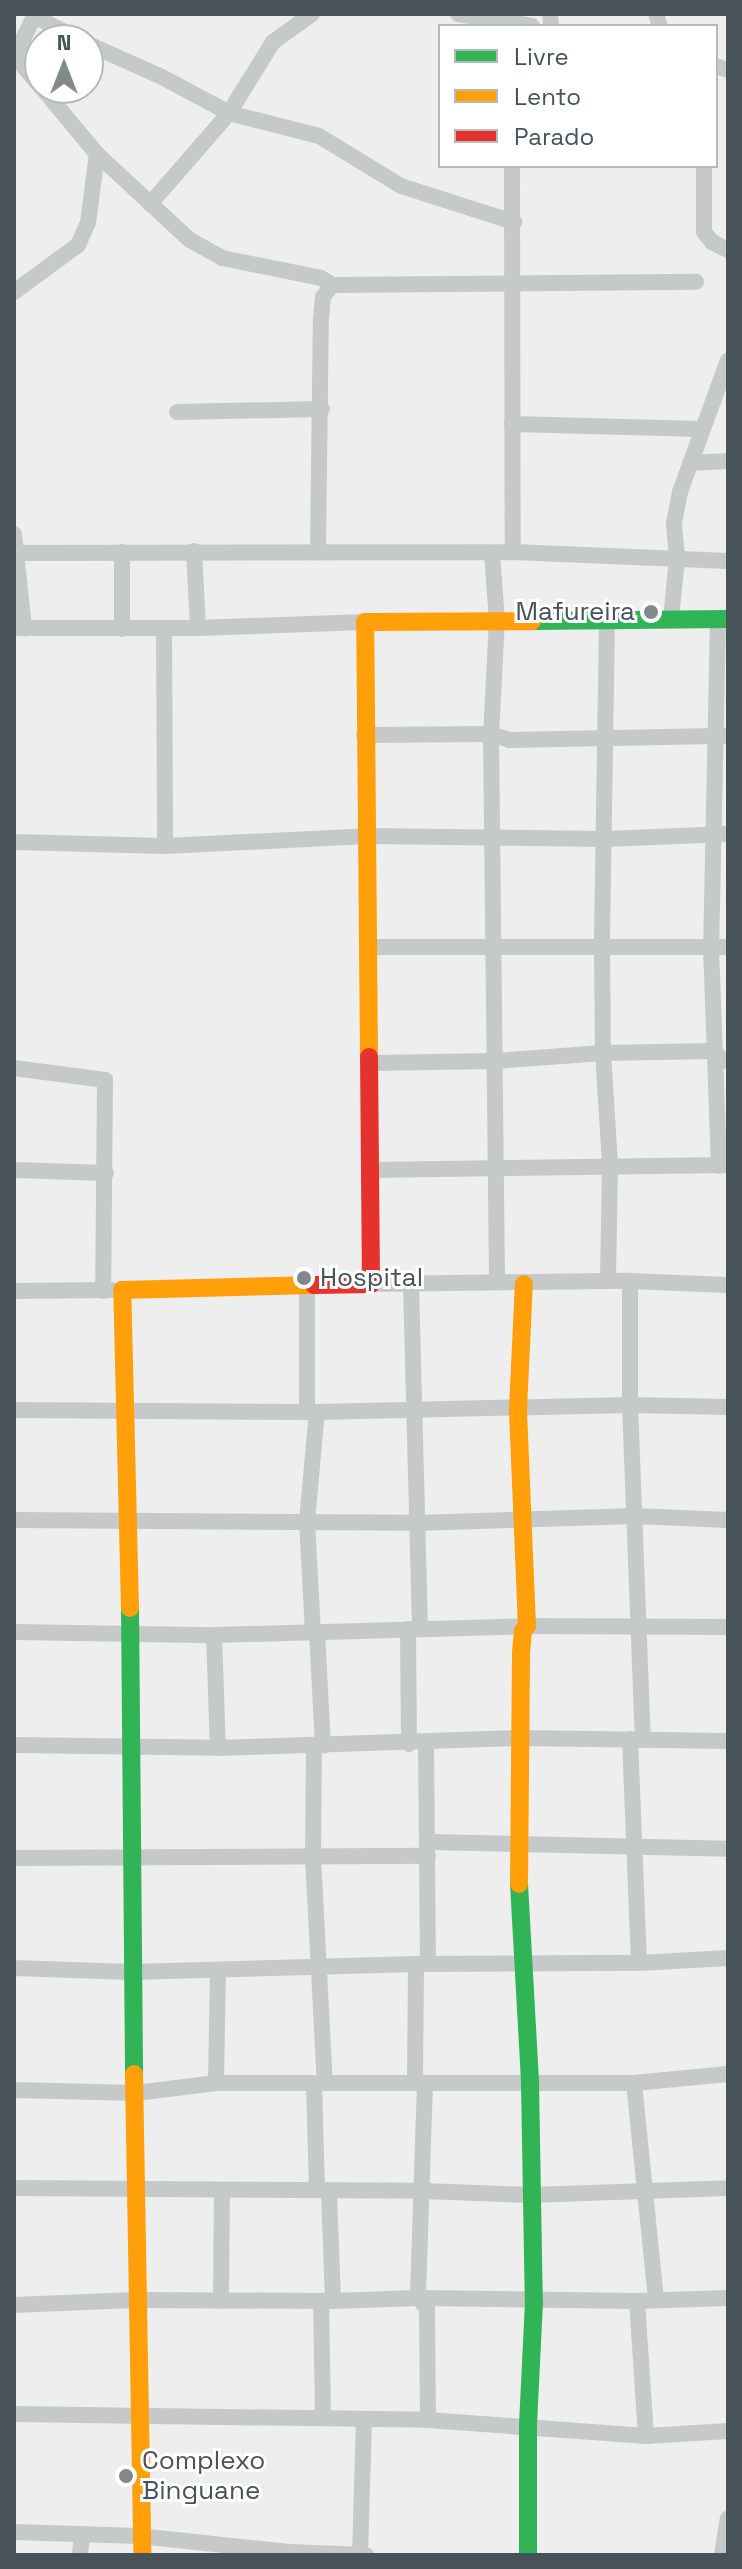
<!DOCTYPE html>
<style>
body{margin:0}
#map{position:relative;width:742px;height:2569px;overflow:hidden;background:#eee;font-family:"Space Grotesk",sans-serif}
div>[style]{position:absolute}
.street>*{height:16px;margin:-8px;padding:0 8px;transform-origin:8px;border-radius:8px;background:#c5c9ca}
.fast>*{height:18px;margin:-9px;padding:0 9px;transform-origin:9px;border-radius:9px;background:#30b455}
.slow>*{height:18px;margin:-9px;padding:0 9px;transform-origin:9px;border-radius:9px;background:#ff9f0a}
.jam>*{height:18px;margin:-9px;padding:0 9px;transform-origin:9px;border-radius:9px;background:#e5322d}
.dots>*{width:22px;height:22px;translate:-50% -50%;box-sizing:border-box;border:4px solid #fff;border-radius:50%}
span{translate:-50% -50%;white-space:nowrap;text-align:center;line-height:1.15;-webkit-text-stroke:6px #fff;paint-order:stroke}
.poi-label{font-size:26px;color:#475259}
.right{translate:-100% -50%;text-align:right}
.left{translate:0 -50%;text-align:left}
.frame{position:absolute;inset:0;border:16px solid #475259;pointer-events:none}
.legend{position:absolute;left:438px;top:24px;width:280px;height:144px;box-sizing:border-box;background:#fff;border:2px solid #b5babd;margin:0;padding:10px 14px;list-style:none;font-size:24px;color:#475259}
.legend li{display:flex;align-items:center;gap:16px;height:40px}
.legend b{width:40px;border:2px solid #b5babd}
.north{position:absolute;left:24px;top:24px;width:80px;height:80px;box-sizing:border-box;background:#fff;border:2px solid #b5babd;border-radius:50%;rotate:0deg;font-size:22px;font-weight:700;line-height:32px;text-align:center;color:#475259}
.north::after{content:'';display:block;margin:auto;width:28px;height:36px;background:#81898d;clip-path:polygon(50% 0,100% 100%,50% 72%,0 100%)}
</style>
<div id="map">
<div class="street">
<div style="left:458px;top:14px;width:75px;rotate:9.2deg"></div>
<div style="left:550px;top:14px;width:12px;rotate:85deg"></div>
<div style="left:656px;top:14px;width:13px;rotate:72deg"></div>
<div style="left:34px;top:16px;width:52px;rotate:27.6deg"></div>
<div style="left:88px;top:44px;width:81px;rotate:24deg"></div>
<div style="left:162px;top:77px;width:76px;rotate:28.2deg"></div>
<div style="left:229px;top:113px;width:93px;rotate:14.3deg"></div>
<div style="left:319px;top:136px;width:96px;rotate:31.4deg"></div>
<div style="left:401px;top:186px;width:119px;rotate:17.7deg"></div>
<div style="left:14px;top:55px;width:40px;rotate:50deg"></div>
<div style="left:15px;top:56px;width:47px;rotate:-64.5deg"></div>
<div style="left:716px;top:66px;width:13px;rotate:18deg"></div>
<div style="left:42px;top:88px;width:86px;rotate:50.2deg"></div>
<div style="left:97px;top:154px;width:127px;rotate:42.8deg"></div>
<div style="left:190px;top:240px;width:37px;rotate:29deg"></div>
<div style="left:222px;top:258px;width:101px;rotate:11.4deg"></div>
<div style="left:321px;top:278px;width:13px;rotate:32deg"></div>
<div style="left:512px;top:166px;width:386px;rotate:89.9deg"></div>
<div style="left:704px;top:166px;width:66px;rotate:90deg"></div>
<div style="left:704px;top:232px;width:13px;rotate:51deg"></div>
<div style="left:712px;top:242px;width:18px;rotate:27deg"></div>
<div style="left:150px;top:204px;width:121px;rotate:-49deg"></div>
<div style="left:229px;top:113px;width:84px;rotate:-58.2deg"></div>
<div style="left:273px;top:42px;width:48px;rotate:-35.7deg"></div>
<div style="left:14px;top:292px;width:79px;rotate:-36.3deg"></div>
<div style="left:78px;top:245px;width:24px;rotate:-66deg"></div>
<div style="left:88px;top:223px;width:70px;rotate:-82.6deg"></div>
<div style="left:177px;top:412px;width:145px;rotate:-1.2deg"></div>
<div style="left:512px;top:424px;width:189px;rotate:1.5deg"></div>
<div style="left:690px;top:463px;width:38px;rotate:-3deg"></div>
<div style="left:14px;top:534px;width:95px;rotate:83.9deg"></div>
<div style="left:194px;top:551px;width:77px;rotate:87deg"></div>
<div style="left:318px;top:551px;width:232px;rotate:-89.3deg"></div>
<div style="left:321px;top:319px;width:22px;rotate:-85deg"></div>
<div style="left:323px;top:297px;width:15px;rotate:-53deg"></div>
<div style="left:332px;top:285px;width:364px;rotate:-0.5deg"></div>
<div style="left:18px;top:553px;width:495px;rotate:-0.1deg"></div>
<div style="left:513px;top:552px;width:215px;rotate:2.4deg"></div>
<div style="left:492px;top:554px;width:66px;rotate:85.7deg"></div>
<div style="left:497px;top:620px;width:114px;rotate:93deg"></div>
<div style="left:491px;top:734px;width:548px;rotate:89.37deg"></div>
<div style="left:671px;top:619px;width:61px;rotate:-84.4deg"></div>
<div style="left:677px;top:558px;width:35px;rotate:-95deg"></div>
<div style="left:674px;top:523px;width:32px;rotate:-79deg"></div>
<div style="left:680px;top:492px;width:140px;rotate:-70deg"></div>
<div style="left:718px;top:619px;width:328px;rotate:91.2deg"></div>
<div style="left:711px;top:947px;width:219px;rotate:87.9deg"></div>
<div style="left:607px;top:620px;width:327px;rotate:90.9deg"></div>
<div style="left:602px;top:947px;width:106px;rotate:89.5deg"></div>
<div style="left:603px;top:1053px;width:112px;rotate:86.4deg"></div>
<div style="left:610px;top:1165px;width:116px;rotate:91deg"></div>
<div style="left:14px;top:628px;width:184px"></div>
<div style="left:198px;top:628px;width:167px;rotate:-2.1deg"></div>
<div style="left:164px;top:628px;width:218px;rotate:89.7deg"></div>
<div style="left:122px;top:629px;width:77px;rotate:-90deg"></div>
<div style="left:364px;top:735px;width:127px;rotate:-0.5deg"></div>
<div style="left:491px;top:734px;width:20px;rotate:18deg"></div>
<div style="left:510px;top:740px;width:218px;rotate:-1.1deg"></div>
<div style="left:14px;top:842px;width:151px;rotate:1.5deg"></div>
<div style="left:165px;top:846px;width:202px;rotate:-2.8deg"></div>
<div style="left:367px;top:836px;width:239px;rotate:0.7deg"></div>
<div style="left:606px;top:839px;width:122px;rotate:-2.3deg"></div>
<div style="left:370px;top:947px;width:358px"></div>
<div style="left:372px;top:1063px;width:123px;rotate:-0.9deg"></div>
<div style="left:495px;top:1061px;width:108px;rotate:-4.2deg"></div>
<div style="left:603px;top:1053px;width:112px;rotate:-1deg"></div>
<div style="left:715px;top:1051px;width:11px;rotate:56deg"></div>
<div style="left:721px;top:1060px;width:7px;rotate:8deg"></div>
<div style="left:14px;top:1068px;width:92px;rotate:7.5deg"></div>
<div style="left:105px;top:1080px;width:211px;rotate:90.5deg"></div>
<div style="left:14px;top:1170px;width:92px;rotate:1.9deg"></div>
<div style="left:371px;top:1170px;width:357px;rotate:-0.8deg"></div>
<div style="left:630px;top:1281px;width:124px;rotate:90deg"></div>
<div style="left:630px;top:1405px;width:335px;rotate:87.8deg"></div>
<div style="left:371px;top:1284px;width:259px;rotate:-0.7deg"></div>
<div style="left:630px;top:1281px;width:98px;rotate:2.3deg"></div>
<div style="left:411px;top:1284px;width:344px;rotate:88.5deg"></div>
<div style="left:14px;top:1291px;width:98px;rotate:-0.6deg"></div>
<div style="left:14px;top:1410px;width:303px;rotate:0.4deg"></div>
<div style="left:317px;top:1412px;width:313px;rotate:-1.3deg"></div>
<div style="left:630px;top:1405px;width:98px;rotate:1.2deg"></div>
<div style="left:307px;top:1410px;width:126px;rotate:-90deg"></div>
<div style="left:14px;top:1520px;width:401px;rotate:0.4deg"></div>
<div style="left:415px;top:1523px;width:220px;rotate:-1.8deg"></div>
<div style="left:635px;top:1516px;width:93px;rotate:2.5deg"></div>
<div style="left:408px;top:1629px;width:115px;rotate:89.5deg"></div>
<div style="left:14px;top:1632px;width:200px;rotate:0.9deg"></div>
<div style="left:214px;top:1635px;width:313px;rotate:-1.6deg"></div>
<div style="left:527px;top:1626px;width:201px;rotate:0.3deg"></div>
<div style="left:317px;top:1632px;width:114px;rotate:87deg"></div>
<div style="left:313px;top:1633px;width:112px;rotate:-93.1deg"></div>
<div style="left:307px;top:1521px;width:109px;rotate:-84.8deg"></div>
<div style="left:214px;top:1635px;width:113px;rotate:88deg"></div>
<div style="left:630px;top:1739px;width:224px;rotate:87.7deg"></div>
<div style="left:426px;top:1742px;width:222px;rotate:89.5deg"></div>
<div style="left:14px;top:1745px;width:204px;rotate:0.8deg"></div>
<div style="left:218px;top:1748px;width:300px;rotate:-1.9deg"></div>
<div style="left:518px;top:1738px;width:210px;rotate:0.8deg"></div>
<div style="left:314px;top:1746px;width:111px;rotate:90.5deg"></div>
<div style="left:313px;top:1857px;width:226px;rotate:87deg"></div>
<div style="left:428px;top:1842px;width:300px;rotate:1.3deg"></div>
<div style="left:14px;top:1858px;width:414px;rotate:-0.3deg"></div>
<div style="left:14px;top:1968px;width:117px;rotate:2deg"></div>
<div style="left:131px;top:1972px;width:285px;rotate:-1.6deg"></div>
<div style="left:416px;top:1964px;width:223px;rotate:-0.3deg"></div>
<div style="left:639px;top:1963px;width:89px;rotate:-3.2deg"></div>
<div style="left:415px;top:2081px;width:117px;rotate:-89.5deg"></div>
<div style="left:216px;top:2083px;width:113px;rotate:-89deg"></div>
<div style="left:314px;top:2083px;width:107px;rotate:88.4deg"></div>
<div style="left:425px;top:2083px;width:215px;rotate:91.9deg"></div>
<div style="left:418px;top:2298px;width:13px;rotate:48deg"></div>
<div style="left:427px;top:2308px;width:112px;rotate:89.5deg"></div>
<div style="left:634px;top:2083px;width:218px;rotate:84.2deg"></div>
<div style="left:14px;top:2090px;width:122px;rotate:1.4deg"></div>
<div style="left:136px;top:2093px;width:81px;rotate:-7.1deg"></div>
<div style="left:216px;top:2083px;width:418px"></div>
<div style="left:634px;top:2083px;width:94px;rotate:-5.5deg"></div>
<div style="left:14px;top:2188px;width:408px;rotate:0.4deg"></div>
<div style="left:422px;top:2191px;width:109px;rotate:2.1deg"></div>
<div style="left:531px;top:2195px;width:197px;rotate:-2deg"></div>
<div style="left:329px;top:2192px;width:109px;rotate:87.9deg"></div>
<div style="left:221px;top:2301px;width:110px;rotate:-89.5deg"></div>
<div style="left:321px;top:2301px;width:117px;rotate:89deg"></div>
<div style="left:637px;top:2301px;width:135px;rotate:86.2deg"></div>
<div style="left:14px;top:2305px;width:121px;rotate:-2.4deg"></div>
<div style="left:135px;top:2300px;width:198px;rotate:0.3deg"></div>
<div style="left:333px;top:2301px;width:85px;rotate:-2deg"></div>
<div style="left:418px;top:2298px;width:219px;rotate:0.8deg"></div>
<div style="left:637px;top:2301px;width:91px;rotate:-1.9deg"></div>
<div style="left:14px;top:2414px;width:414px;rotate:0.8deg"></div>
<div style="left:428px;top:2420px;width:219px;rotate:4.2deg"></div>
<div style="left:646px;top:2436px;width:82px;rotate:-3.5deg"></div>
<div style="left:14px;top:2532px;width:125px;rotate:1.8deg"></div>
<div style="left:139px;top:2536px;width:151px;rotate:6.1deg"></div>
<div style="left:289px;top:2552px;width:77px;rotate:2.2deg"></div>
<div style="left:80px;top:2555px;width:21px;rotate:-85deg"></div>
<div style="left:360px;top:2555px;width:135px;rotate:-88.3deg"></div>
<div style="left:722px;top:2555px;width:37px;rotate:-81deg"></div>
</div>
<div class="fast">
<div style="left:532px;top:621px;width:196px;rotate:-0.6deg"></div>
<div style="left:130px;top:1608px;width:466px;rotate:89.5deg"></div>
<div style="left:519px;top:1884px;width:199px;rotate:86.8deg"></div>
<div style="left:530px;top:2083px;width:219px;rotate:89deg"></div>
<div style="left:534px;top:2302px;width:124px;rotate:92.8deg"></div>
<div style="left:528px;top:2426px;width:129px;rotate:90deg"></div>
</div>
<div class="slow">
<div style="left:369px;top:1057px;width:435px;rotate:-90.5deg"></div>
<div style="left:365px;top:622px;width:167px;rotate:-0.3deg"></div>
<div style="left:130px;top:1608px;width:318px;rotate:-91.4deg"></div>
<div style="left:122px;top:1290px;width:192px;rotate:-1.5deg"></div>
<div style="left:519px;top:1884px;width:231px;rotate:-89.5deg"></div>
<div style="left:521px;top:1653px;width:22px;rotate:-85deg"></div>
<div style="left:523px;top:1631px;width:6px;rotate:-51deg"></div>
<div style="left:527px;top:1626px;width:217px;rotate:-92.4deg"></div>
<div style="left:518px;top:1409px;width:125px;rotate:-87.3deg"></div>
<div style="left:134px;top:2074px;width:481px;rotate:89deg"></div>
</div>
<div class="jam">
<div style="left:314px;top:1285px;width:57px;rotate:-1deg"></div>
<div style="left:371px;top:1284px;width:227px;rotate:-90.5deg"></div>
</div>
<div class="dots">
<div style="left:651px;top:612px;background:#81898d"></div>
<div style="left:304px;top:1278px;background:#81898d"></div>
<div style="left:126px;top:2476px;background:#81898d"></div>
</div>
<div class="poi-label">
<span class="right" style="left:635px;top:612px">Mafureira</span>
<span class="left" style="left:320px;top:1278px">Hospital</span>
<span class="left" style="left:142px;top:2476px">Complexo<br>Binguane</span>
</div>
<div class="frame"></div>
<ul class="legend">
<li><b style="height:10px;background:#30b455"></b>Livre</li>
<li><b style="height:10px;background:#ff9f0a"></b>Lento</li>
<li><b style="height:10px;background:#e5322d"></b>Parado</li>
</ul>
<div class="north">N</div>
</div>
